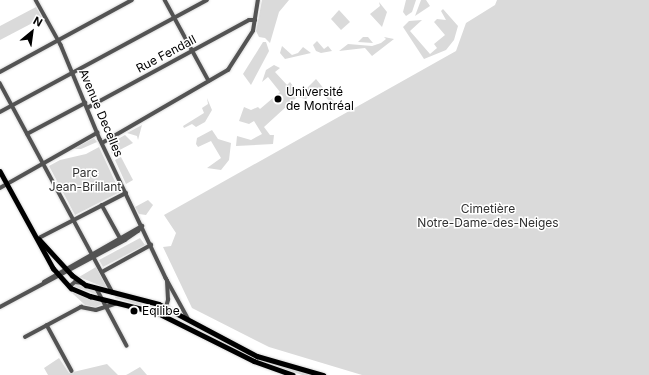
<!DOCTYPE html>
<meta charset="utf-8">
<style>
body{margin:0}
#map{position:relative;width:649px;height:375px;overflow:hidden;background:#fff;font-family:Inter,sans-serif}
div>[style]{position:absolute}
.green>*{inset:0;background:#dadada}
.roads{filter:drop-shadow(0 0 1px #dbdbdb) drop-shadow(0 0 1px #dbdbdb)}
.minor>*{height:3.5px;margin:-1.75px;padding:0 1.75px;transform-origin:1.75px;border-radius:1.75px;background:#535353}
.major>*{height:4.5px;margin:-2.25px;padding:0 2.25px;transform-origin:2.25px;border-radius:2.25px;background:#000}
.dots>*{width:11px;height:11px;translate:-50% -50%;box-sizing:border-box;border:2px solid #fff;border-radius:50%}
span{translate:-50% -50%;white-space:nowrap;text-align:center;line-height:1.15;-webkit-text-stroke:3px #fff;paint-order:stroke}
.street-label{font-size:12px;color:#000}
.poi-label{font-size:12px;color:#000}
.left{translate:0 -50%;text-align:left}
.park-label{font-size:12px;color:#313131}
.north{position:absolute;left:12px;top:12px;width:40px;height:40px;-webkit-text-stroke:3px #fff;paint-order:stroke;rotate:29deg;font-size:11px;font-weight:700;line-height:16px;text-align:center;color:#000}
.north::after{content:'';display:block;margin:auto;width:14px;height:18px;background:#000;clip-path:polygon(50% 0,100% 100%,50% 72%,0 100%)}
</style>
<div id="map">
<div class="green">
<div style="clip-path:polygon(262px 0,289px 0,279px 12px,270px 43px,265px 38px,259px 37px,256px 31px)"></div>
<div style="clip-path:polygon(406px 0,416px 0,412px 12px,406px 16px,403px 12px)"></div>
<div style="clip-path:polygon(421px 0,426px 0,430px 6px,415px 16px)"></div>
<div style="clip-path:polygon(497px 0,649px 0,649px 375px,362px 375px,269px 347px,192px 308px,163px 247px,171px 246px,176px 233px,164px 215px,456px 51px,466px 23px,495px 5px)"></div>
<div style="clip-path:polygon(379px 2px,387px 12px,382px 27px,370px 14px,380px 6px)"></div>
<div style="clip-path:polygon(36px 7px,42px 18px,0 40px,0 26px)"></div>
<div style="clip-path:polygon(443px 9px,458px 26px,454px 40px,446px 50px,424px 59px,403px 27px,409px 21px,422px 20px,410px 31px,430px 54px,437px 48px,434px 44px,445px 35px,434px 22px,437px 19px,446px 20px,441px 11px)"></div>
<div style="clip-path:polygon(339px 10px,350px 22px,341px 30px,331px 19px)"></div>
<div style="clip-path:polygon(363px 37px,368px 37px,373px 43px,358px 42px)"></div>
<div style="clip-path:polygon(384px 37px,394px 39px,372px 56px,365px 48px,339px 51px,348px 44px,372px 46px,381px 43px,386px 39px)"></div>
<div style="clip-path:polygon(317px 41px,324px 49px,328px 46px,332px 51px,321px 53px,316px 51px,313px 45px)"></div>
<div style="clip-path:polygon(263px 42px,266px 42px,269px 51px,251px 85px,243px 74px)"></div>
<div style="clip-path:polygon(282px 46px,292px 55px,298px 53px,303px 47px,311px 53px,285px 59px,280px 53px)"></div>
<div style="clip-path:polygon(274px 65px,280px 68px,275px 72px,287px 85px,290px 82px,298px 93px,301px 94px,316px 79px,337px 105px,334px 107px,318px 88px,306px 99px,297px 97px,289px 105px,291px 107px,287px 106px,264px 127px,270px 135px,274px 135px,273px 144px,236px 146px,237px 136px,251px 140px,262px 134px,254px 121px,249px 124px,239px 121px,244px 107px,251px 110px,258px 107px,260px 109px,280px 92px,268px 77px,262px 82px,266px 70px)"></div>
<div style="clip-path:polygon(207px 98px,212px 110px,205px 122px,196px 127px,192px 124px,184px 128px,183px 126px,204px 113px,202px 108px,208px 104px)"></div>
<div style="clip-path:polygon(142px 125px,138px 140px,137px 136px,127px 133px)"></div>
<div style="clip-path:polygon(212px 130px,218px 139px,231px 143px,229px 160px,221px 170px,207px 168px,221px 158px,211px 141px,198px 147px,196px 144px,197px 138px)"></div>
<div style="clip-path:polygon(125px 135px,133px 143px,112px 154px,109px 144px)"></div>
<div style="clip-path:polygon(94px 138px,97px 142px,81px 149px,73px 149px)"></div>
<div style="clip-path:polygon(99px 147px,120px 192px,75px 215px,49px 166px,60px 160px,86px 154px)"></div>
<div style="clip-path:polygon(121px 157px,133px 180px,126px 184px,115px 160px)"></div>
<div style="clip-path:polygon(148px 200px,153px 205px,146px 215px,139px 214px,135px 207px)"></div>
<div style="clip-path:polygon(140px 238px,145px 245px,103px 267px,99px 260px)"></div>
<div style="clip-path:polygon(96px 267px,106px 286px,106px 288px,79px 277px)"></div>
<div style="clip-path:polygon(78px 283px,96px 291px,98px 295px,73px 286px)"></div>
<div style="clip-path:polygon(71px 292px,101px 302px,102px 304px,96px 307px,85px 305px)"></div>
<div style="clip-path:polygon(116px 295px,152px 304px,161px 309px,159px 311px,115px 298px)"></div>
<div style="clip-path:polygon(173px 313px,258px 359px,314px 375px,302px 375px,259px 360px,190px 325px)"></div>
<div style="clip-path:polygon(59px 358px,69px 373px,107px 364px,118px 375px,48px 375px,44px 368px)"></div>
<div style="clip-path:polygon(140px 367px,147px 375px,126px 375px,128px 374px)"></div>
</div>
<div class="roads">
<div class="minor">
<div style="left:36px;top:0;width:51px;rotate:60.9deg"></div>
<div style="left:61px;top:45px;width:102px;rotate:67.5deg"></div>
<div style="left:100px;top:139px;width:154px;rotate:64.6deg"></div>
<div style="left:166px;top:278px;width:46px;rotate:61.2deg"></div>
<div style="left:165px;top:0;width:92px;rotate:61.5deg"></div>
<div style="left:0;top:72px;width:150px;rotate:-28.6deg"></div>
<div style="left:0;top:83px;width:238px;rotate:61.7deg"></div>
<div style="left:87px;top:108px;width:184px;rotate:-28.5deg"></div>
<div style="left:249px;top:20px;width:6px"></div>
<div style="left:0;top:112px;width:235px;rotate:-28.4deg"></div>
<div style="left:27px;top:134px;width:66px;rotate:-28.1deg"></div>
<div style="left:102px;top:143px;width:146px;rotate:-30.1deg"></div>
<div style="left:228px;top:70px;width:46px;rotate:-57.3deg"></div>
<div style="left:253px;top:31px;width:31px;rotate:-81deg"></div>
<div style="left:0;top:188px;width:112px;rotate:-29.6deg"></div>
<div style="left:102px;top:205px;width:39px;rotate:61deg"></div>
<div style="left:37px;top:239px;width:100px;rotate:-27.3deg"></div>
<div style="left:102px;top:272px;width:56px;rotate:-28.9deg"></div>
<div style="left:44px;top:282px;width:113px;rotate:-29.7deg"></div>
<div style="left:69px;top:287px;width:8px;rotate:-40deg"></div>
<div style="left:75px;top:282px;width:8px;rotate:7deg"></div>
<div style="left:97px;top:289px;width:64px;rotate:62.2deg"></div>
<div style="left:0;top:307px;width:142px;rotate:-28.2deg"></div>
<div style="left:125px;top:240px;width:16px;rotate:-35deg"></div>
<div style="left:138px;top:231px;width:6px;rotate:-51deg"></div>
<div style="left:164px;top:315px;width:16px;rotate:-75deg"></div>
<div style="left:168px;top:300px;width:19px;rotate:-93deg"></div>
<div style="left:47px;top:325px;width:52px;rotate:61.5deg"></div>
<div style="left:25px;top:337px;width:64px;rotate:-28.2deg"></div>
<div style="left:81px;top:307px;width:15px;rotate:11deg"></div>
<div style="left:96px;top:310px;width:22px;rotate:-18deg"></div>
</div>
<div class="major">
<div style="left:0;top:171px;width:111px;rotate:61.3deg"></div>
<div style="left:53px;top:268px;width:27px;rotate:48deg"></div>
<div style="left:71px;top:288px;width:21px;rotate:23deg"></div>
<div style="left:90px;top:296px;width:70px;rotate:14deg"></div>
<div style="left:158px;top:313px;width:107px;rotate:26.6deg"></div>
<div style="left:254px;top:361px;width:41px;rotate:19.7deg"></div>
<div style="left:39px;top:239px;width:49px;rotate:47.5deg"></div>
<div style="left:72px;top:275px;width:17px;rotate:36deg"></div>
<div style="left:86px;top:285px;width:75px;rotate:14.6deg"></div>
<div style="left:159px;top:304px;width:111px;rotate:28deg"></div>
<div style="left:257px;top:356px;width:69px;rotate:16.1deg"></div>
</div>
</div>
<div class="dots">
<div style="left:278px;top:99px;background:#000"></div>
<div style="left:134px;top:311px;background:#000"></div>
</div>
<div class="street-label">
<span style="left:166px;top:54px;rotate:-28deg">Rue Fendall</span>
<span style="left:101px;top:113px;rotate:67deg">Avenue Decelles</span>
</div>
<div class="poi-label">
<span class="left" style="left:286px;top:99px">Université<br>de Montréal</span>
<span class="left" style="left:142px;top:311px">Eqilibe</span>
</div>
<div class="park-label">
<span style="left:85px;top:180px">Parc<br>Jean-Brillant</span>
<span style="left:488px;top:216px">Cimetière<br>Notre-Dame-des-Neiges</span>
</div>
<div class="north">N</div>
</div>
